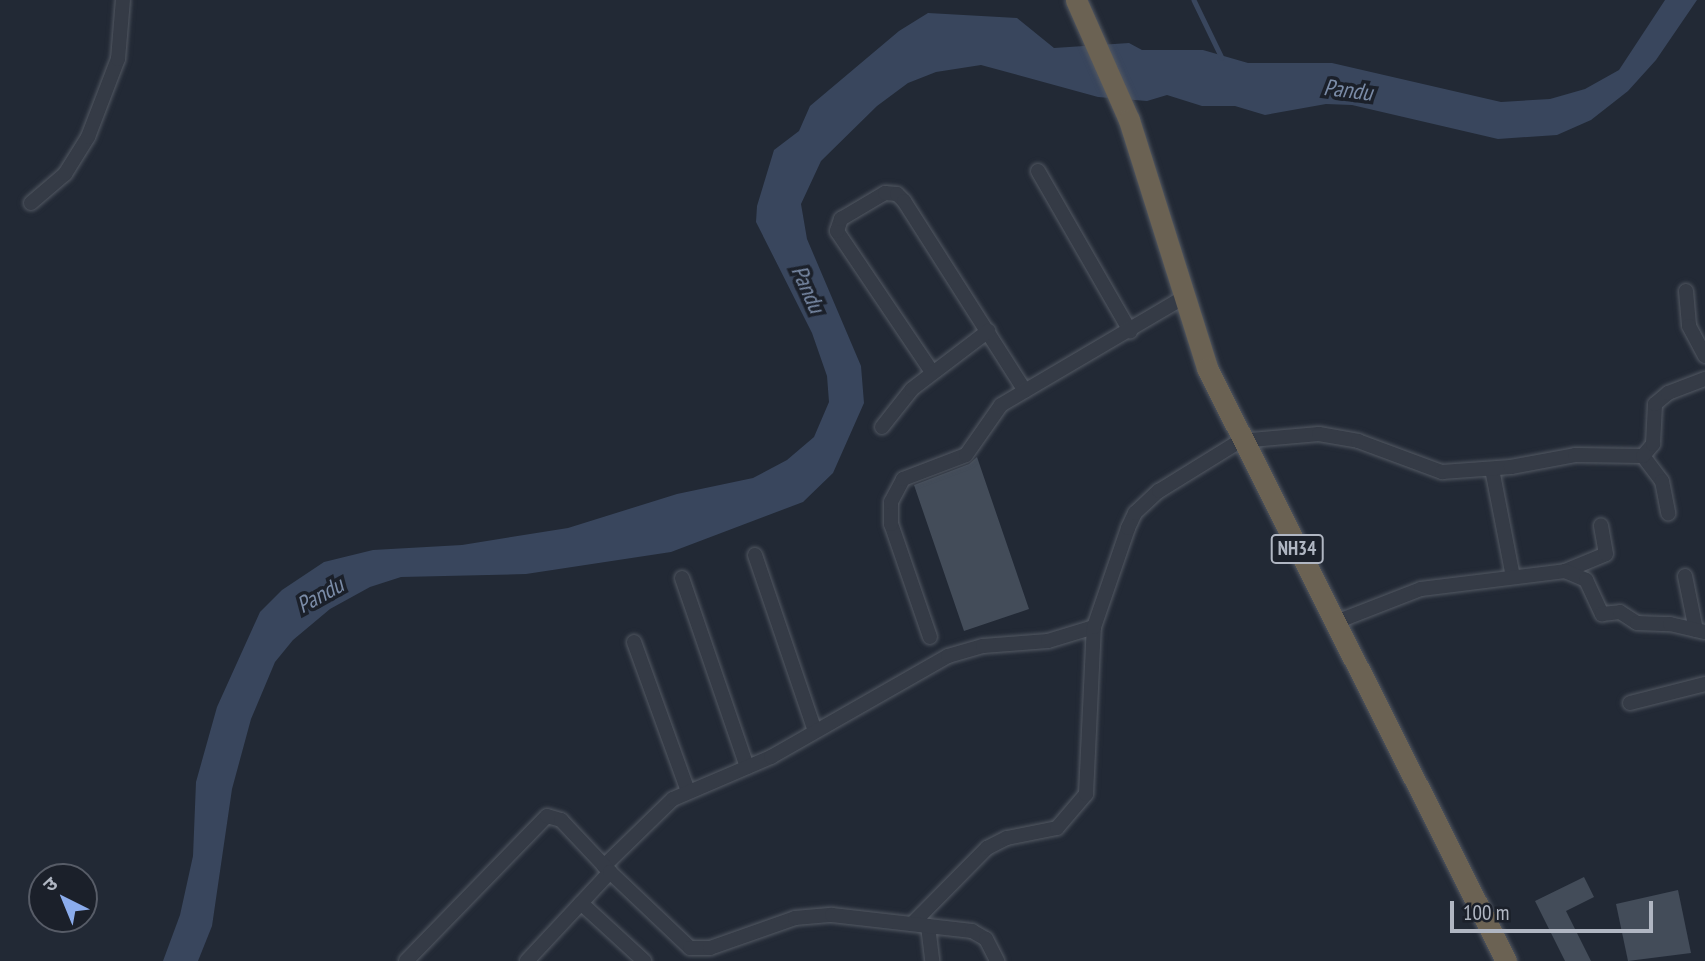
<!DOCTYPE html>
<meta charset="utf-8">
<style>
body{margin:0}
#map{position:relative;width:1705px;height:961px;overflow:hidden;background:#222935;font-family:"PT Sans Narrow","Noto Sans Devanagari",sans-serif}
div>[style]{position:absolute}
.water>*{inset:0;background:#39465d}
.stream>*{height:4.5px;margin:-2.25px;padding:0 2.25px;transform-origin:2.25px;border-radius:2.25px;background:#39465d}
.building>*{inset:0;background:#434c59}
.roads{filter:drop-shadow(0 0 2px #535963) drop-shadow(0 0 2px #535963)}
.minor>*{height:14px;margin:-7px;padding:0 7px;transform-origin:7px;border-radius:7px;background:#353b46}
.highway>*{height:21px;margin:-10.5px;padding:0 10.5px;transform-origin:10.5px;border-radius:10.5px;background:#6b6253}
span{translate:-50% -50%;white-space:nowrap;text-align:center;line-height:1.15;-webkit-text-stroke:7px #1b202a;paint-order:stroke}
.shield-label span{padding:2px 5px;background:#1b202a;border:2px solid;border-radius:5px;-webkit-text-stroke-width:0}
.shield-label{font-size:19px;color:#b0b6c2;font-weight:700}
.water-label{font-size:23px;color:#7b8ca8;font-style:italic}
.north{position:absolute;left:28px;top:863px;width:70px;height:70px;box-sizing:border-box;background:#1b202a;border:2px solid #575c67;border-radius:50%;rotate:317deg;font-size:19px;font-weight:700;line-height:28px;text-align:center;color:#b0b6c2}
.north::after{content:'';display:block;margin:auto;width:24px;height:32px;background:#8bacec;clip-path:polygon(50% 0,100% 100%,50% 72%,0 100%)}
.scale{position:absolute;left:1450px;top:901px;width:203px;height:32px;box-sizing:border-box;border:4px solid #b0b6c2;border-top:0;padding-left:9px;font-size:21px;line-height:24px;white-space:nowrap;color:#b0b6c2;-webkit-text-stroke:5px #1b202a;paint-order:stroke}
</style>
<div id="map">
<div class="water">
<div style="clip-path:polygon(1665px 0,1697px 0,1656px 60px,1628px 91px,1591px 120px,1557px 135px,1498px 139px,1352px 105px,1326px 104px,1265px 115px,1235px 106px,1202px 106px,1167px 95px,1147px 101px,1098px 97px,981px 65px,936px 72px,908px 83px,877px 106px,821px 161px,801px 204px,807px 239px,861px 366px,864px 403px,833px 473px,803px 502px,671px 552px,526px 574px,401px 577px,370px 587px,330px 609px,293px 640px,275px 662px,251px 719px,232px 789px,212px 926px,198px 961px,163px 961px,180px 915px,193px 856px,196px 782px,217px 707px,260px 612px,282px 590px,324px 562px,373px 550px,462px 545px,568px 528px,677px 494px,753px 478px,787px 460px,814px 437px,829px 402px,827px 376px,812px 333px,756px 222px,757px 206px,774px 150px,799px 131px,810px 106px,899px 31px,928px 13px,1017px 18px,1054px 48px,1129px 43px,1142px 50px,1203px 50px,1248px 63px,1332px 63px,1501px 102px,1550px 99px,1585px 89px,1619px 70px)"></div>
</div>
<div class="stream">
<div style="left:1194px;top:0;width:64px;rotate:64.2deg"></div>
</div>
<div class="building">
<div style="clip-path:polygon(977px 457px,1029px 609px,964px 631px,914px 485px,969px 464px)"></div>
<div style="clip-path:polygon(1584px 877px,1594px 897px,1566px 911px,1591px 961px,1565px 961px,1535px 901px)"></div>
<div style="clip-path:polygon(1678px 890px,1691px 953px,1628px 961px,1616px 904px)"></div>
</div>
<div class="roads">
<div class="minor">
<div style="left:1038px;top:171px;width:185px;rotate:60.1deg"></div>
<div style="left:31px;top:203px;width:45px;rotate:-40.5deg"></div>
<div style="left:65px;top:174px;width:44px;rotate:-58.1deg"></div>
<div style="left:88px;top:137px;width:84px;rotate:-69deg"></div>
<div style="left:118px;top:59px;width:59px;rotate:-85.2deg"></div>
<div style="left:1686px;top:291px;width:35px;rotate:85deg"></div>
<div style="left:1689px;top:326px;width:34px;rotate:62deg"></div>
<div style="left:932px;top:372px;width:170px;rotate:-124deg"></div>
<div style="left:837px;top:231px;width:13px;rotate:-72deg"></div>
<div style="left:841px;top:219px;width:51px;rotate:-30.6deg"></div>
<div style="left:885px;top:193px;width:12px;rotate:5deg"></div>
<div style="left:897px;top:194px;width:10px;rotate:45deg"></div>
<div style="left:904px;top:201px;width:225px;rotate:57.5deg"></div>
<div style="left:882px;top:427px;width:48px;rotate:-51.7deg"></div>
<div style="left:912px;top:389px;width:96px;rotate:-37.3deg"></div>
<div style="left:1643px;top:456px;width:31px;rotate:53deg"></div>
<div style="left:1662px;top:481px;width:33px;rotate:79deg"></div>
<div style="left:1492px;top:469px;width:110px;rotate:79deg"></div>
<div style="left:755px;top:555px;width:186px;rotate:71.2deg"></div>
<div style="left:1565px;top:571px;width:44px;rotate:-22.5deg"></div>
<div style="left:1606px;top:554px;width:29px;rotate:-100deg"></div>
<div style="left:1685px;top:576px;width:55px;rotate:78.5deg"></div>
<div style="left:682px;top:578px;width:200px;rotate:71deg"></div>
<div style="left:1336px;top:622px;width:91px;rotate:-21.2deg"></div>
<div style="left:1421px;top:589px;width:145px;rotate:-7.1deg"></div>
<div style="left:1565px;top:571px;width:23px;rotate:23deg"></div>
<div style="left:1586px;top:580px;width:38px;rotate:65deg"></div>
<div style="left:1602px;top:614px;width:18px;rotate:-6deg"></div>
<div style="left:1620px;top:612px;width:20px;rotate:33deg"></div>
<div style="left:1637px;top:623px;width:33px;rotate:2deg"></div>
<div style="left:1670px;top:624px;width:36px;rotate:13deg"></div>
<div style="left:930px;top:637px;width:120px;rotate:-109deg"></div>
<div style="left:891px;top:524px;width:22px;rotate:-90deg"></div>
<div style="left:891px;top:502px;width:26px;rotate:-62deg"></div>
<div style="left:903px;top:479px;width:67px;rotate:-20.9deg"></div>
<div style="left:966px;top:455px;width:61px;rotate:-55deg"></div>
<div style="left:1001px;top:405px;width:211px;rotate:-30.5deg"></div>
<div style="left:634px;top:642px;width:158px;rotate:70.1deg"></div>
<div style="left:1630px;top:703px;width:77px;rotate:-14.2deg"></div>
<div style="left:604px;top:866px;width:96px;rotate:-44.2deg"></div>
<div style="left:673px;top:799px;width:107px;rotate:-23.2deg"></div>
<div style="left:771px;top:757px;width:204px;rotate:-29.7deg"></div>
<div style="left:948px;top:656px;width:36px;rotate:-16deg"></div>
<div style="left:983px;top:646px;width:65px;rotate:-4.4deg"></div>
<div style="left:1048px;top:641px;width:48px;rotate:-16.9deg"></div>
<div style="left:581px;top:903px;width:86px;rotate:42.6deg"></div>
<div style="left:912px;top:924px;width:107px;rotate:-45.4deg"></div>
<div style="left:987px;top:848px;width:22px;rotate:-27deg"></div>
<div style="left:1007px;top:838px;width:51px;rotate:-11.3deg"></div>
<div style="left:1057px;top:828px;width:45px;rotate:-49.5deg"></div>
<div style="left:1086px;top:794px;width:167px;rotate:-87.3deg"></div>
<div style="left:1094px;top:627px;width:105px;rotate:-71deg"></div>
<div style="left:1128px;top:528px;width:17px;rotate:-65deg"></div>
<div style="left:1135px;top:513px;width:33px;rotate:-43deg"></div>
<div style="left:1159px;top:491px;width:95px;rotate:-31.7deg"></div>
<div style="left:1240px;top:441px;width:79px;rotate:-5.1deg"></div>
<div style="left:1319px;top:434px;width:40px;rotate:10deg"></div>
<div style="left:1358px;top:441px;width:90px;rotate:20.3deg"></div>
<div style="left:1442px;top:472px;width:69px;rotate:-4.1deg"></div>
<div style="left:1511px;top:467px;width:65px;rotate:-10.6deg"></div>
<div style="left:1575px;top:455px;width:68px;rotate:0.8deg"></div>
<div style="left:1643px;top:456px;width:16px;rotate:-50deg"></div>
<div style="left:1653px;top:444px;width:40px;rotate:-87.1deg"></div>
<div style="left:1655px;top:404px;width:17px;rotate:-40deg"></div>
<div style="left:1668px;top:393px;width:40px;rotate:-21deg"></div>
<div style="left:928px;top:926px;width:35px;rotate:83deg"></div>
<div style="left:406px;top:961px;width:202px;rotate:-45.8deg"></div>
<div style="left:547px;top:816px;width:15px;rotate:16deg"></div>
<div style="left:561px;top:820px;width:70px;rotate:46.7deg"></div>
<div style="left:527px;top:961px;width:122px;rotate:-47deg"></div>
<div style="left:610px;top:872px;width:110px;rotate:43.5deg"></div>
<div style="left:690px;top:948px;width:20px"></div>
<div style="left:710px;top:948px;width:90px;rotate:-19.4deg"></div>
<div style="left:795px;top:918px;width:37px;rotate:-5deg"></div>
<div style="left:832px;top:915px;width:141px;rotate:6.5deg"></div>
<div style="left:972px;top:931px;width:16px;rotate:30deg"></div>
<div style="left:986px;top:939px;width:25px;rotate:63deg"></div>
</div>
<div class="highway">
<div style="left:1076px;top:0;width:131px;rotate:66.2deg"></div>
<div style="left:1129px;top:120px;width:260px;rotate:72.5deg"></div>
<div style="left:1207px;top:368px;width:664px;rotate:63.24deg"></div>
</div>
</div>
<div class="shield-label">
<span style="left:1297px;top:549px">NH34</span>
</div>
<div class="water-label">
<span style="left:1348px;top:90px;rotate:7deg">Pandu</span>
<span style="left:808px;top:289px;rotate:66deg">Pandu</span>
<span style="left:320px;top:595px;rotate:-29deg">Pandu</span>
</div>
<div class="north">उ</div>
<div class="scale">100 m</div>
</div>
